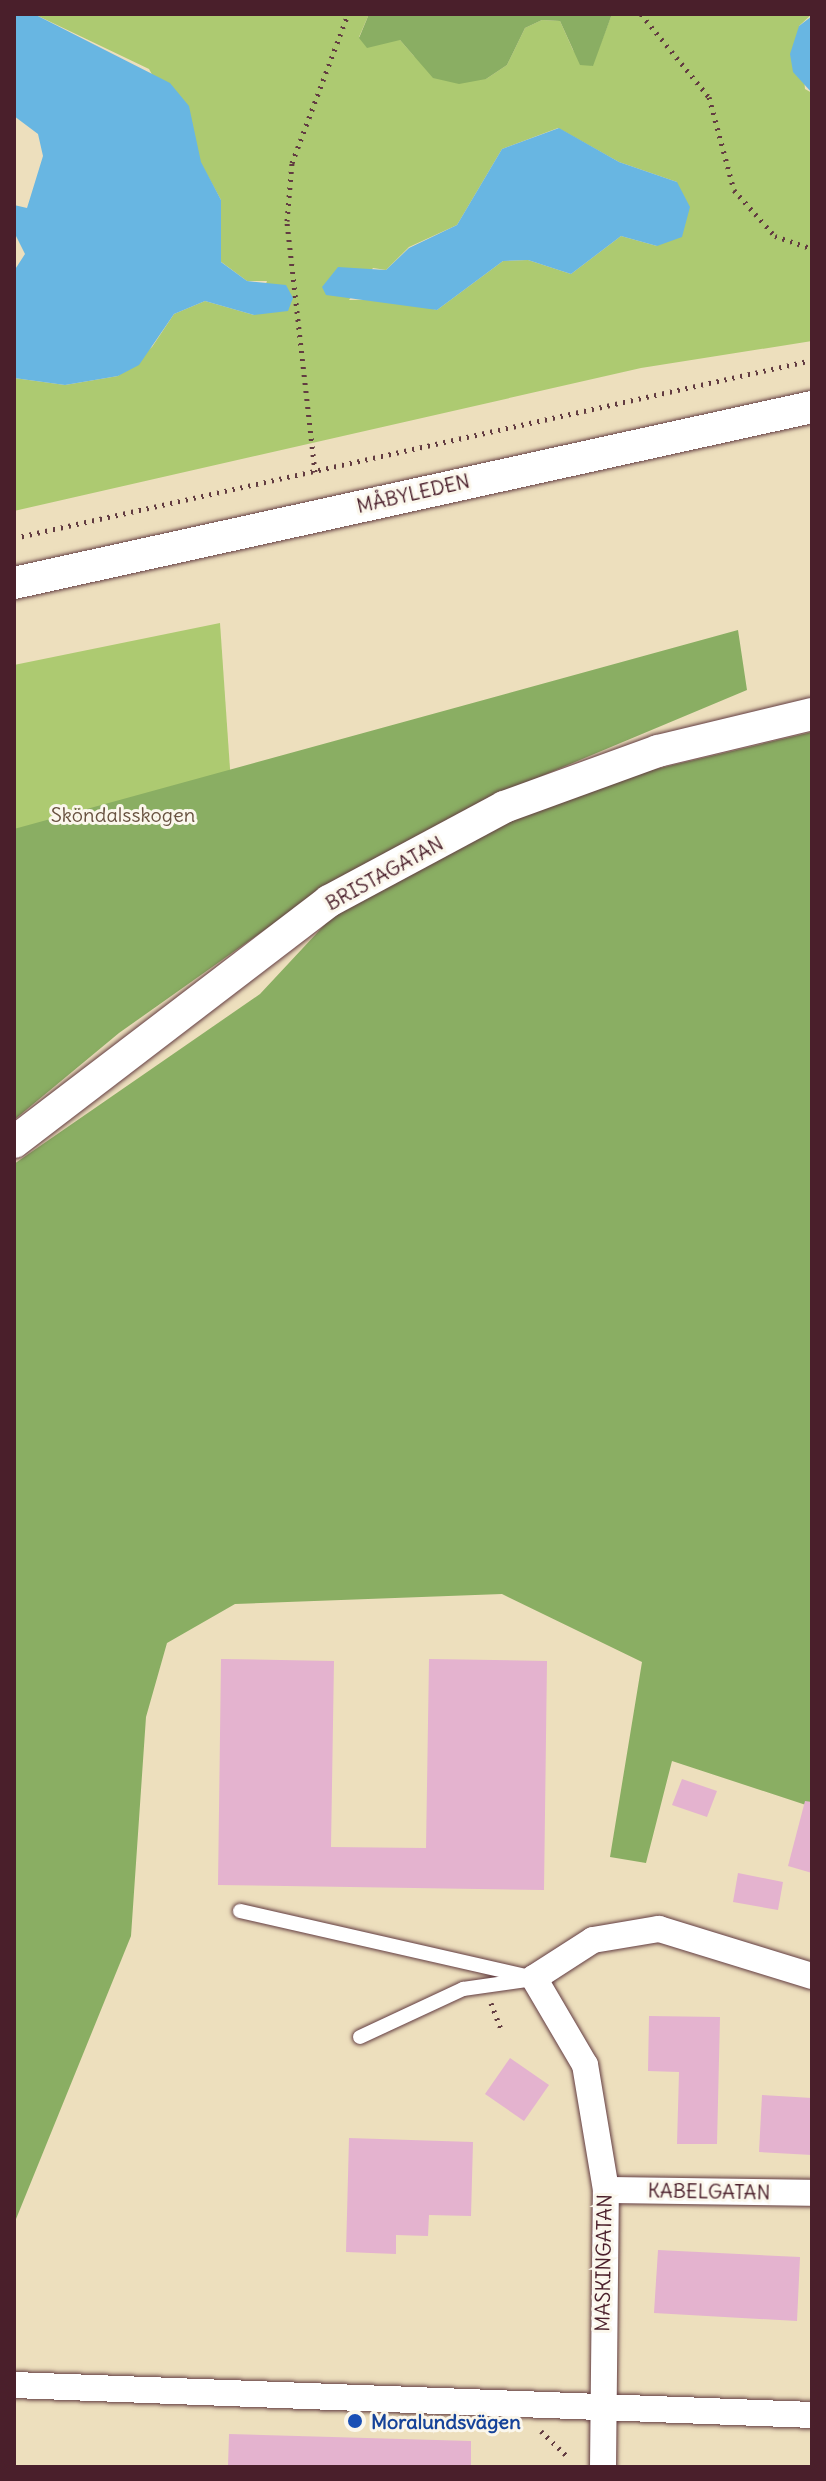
<!DOCTYPE html>
<meta charset="utf-8">
<style>
body{margin:0}
#map{position:relative;width:826px;height:2481px;overflow:hidden;background:#eddfbd;font-family:Delius,sans-serif}
div>[style]{position:absolute}
.green>*{inset:0;background:#adca71}
.forest>*{inset:0;background:#8aae63}
.water>*{inset:0;background:#68b6e2}
.building>*{inset:0;background:#e4b3cf}
.path>*{height:5px;margin-top:-2.5px;transform-origin:0;background:repeating-linear-gradient(90deg,#623c41 0 2px,transparent 0 8px)}
.roads{filter:drop-shadow(0 0 2px #623c41) drop-shadow(0 0 2px #623c41)}
.service>*{height:14px;margin:-7px;padding:0 7px;transform-origin:7px;border-radius:7px;background:#fff}
.minor>*{height:26px;margin:-13px;padding:0 13px;transform-origin:13px;border-radius:13px;background:#fff}
.tertiary>*{height:32px;margin:-16px;padding:0 16px;transform-origin:16px;border-radius:16px;background:#fff}
.dots>*{width:22px;height:22px;translate:-50% -50%;box-sizing:border-box;border:4px solid #fbf7ec;border-radius:50%}
span{translate:-50% -50%;white-space:nowrap;text-align:center;line-height:1.15;-webkit-text-stroke:6px #fbf7ec;paint-order:stroke}
.street-label{font-size:20px;color:#4a1f2b}
.park-label{font-size:20px;color:#685240}
.transit-label{font-size:20px;color:#164399;font-weight:700}
.left{translate:0 -50%;text-align:left}
.frame{position:absolute;inset:0;border:16px solid #4a1f2b;pointer-events:none}
</style>
<div id="map">
<div class="green">
<div style="clip-path:polygon(evenodd,34px 14px,369px 14px,359px 37px,400px 40px,414px 56px,486px 79px,507px 65px,525px 28px,542px 20px,560px 21px,573px 50px,592px 66px,612px 14px,812px 14px,799px 26px,805px 89px,812px 93px,812px 341px,641px 368px,14px 511px,14px 378px,65px 385px,118px 376px,152px 347px,174px 314px,205px 301px,254px 315px,267px 281px,247px 281px,220px 261px,221px 200px,149px 69px,34px 14px,558px 128px,619px 162px,677px 182px,657px 246px,621px 236px,571px 274px,528px 260px,503px 261px,437px 310px,395px 299px,349px 300px,373px 268px,386px 270px,409px 247px,457px 225px,502px 149px,558px 128px)"></div>
<div style="clip-path:polygon(220px 623px,237px 871px,14px 1028px,14px 665px)"></div>
</div>
<div class="forest">
<div style="clip-path:polygon(369px 14px,612px 14px,593px 66px,580px 65px,560px 21px,542px 20px,525px 28px,507px 65px,486px 79px,459px 84px,433px 78px,400px 40px,367px 48px,359px 38px)"></div>
<div style="clip-path:polygon(738px 630px,747px 690px,537px 778px,331px 883px,119px 1033px,14px 1120px,14px 829px)"></div>
<div style="clip-path:polygon(812px 732px,812px 1807px,672px 1761px,646px 1863px,610px 1857px,642px 1662px,502px 1594px,235px 1604px,167px 1643px,146px 1717px,131px 1936px,14px 2224px,14px 1164px,260px 994px,344px 904px,555px 793px)"></div>
</div>
<div class="water">
<div style="clip-path:polygon(14px 14px,34px 14px,170px 83px,189px 106px,201px 162px,221px 200px,221px 262px,247px 281px,286px 285px,293px 298px,288px 311px,254px 315px,205px 301px,174px 314px,139px 365px,118px 376px,65px 385px,14px 378px,14px 271px,25px 254px,14px 232px,14px 205px,27px 208px,43px 156px,38px 134px,14px 116px)"></div>
<div style="clip-path:polygon(812px 16px,812px 93px,793px 72px,790px 54px,799px 26px)"></div>
<div style="clip-path:polygon(559px 128px,619px 162px,677px 182px,690px 207px,682px 237px,657px 246px,621px 236px,571px 274px,528px 260px,503px 261px,437px 310px,326px 295px,322px 287px,338px 267px,386px 270px,409px 248px,457px 225px,502px 149px)"></div>
</div>
<div class="building">
<div style="clip-path:polygon(221px 1659px,334px 1661px,331px 1847px,426px 1848px,429px 1659px,547px 1661px,544px 1890px,218px 1885px)"></div>
<div style="clip-path:polygon(682px 1779px,717px 1791px,707px 1817px,672px 1805px)"></div>
<div style="clip-path:polygon(805px 1801px,812px 1802px,812px 1873px,788px 1866px)"></div>
<div style="clip-path:polygon(738px 1873px,783px 1882px,778px 1910px,733px 1902px)"></div>
<div style="clip-path:polygon(649px 2016px,720px 2017px,717px 2144px,677px 2144px,679px 2072px,648px 2071px)"></div>
<div style="clip-path:polygon(510px 2058px,549px 2085px,524px 2121px,485px 2094px)"></div>
<div style="clip-path:polygon(762px 2095px,812px 2098px,812px 2155px,759px 2152px)"></div>
<div style="clip-path:polygon(349px 2138px,473px 2142px,471px 2216px,429px 2215px,428px 2236px,396px 2235px,396px 2254px,346px 2252px)"></div>
<div style="clip-path:polygon(658px 2250px,800px 2257px,797px 2321px,654px 2313px)"></div>
<div style="clip-path:polygon(229px 2434px,471px 2441px,471px 2467px,228px 2467px)"></div>
</div>
<div class="path">
<div style="left:641px;top:14px;width:107px;rotate:50.7deg"></div>
<div style="left:709px;top:97px;width:96px;rotate:75deg"></div>
<div style="left:734px;top:190px;width:62px;rotate:48.3deg"></div>
<div style="left:775px;top:236px;width:39px;rotate:19deg"></div>
<div style="left:315px;top:472px;width:253px;rotate:-96.4deg"></div>
<div style="left:287px;top:221px;width:58px;rotate:-85.1deg"></div>
<div style="left:292px;top:163px;width:159px;rotate:-69.4deg"></div>
<div style="left:14px;top:538px;width:818px;rotate:-12.57deg"></div>
<div style="left:491px;top:2003px;width:28px;rotate:69deg"></div>
<div style="left:541px;top:2431px;width:35px;rotate:44deg"></div>
</div>
<div class="roads">
<div class="service">
<div style="left:240px;top:1911px;width:302px;rotate:12.8deg"></div>
<div style="left:360px;top:2037px;width:114px;rotate:-25deg"></div>
<div style="left:463px;top:1989px;width:64px;rotate:-8.1deg"></div>
</div>
<div class="minor">
<div style="left:606px;top:2190px;width:206px;rotate:0.8deg"></div>
<div style="left:14px;top:2385px;width:799px;rotate:2.15deg"></div>
<div style="left:603px;top:2467px;width:277px;rotate:-89.4deg"></div>
<div style="left:606px;top:2190px;width:127px;rotate:-99.5deg"></div>
<div style="left:585px;top:2065px;width:101px;rotate:-120.4deg"></div>
<div style="left:534px;top:1978px;width:70px;rotate:-32.8deg"></div>
<div style="left:593px;top:1940px;width:67px;rotate:-9.5deg"></div>
<div style="left:659px;top:1929px;width:160px;rotate:17.1deg"></div>
</div>
<div class="tertiary">
<div style="left:14px;top:583px;width:817px;rotate:-12.44deg"></div>
<div style="left:14px;top:1142px;width:397px;rotate:-37.4deg"></div>
<div style="left:329px;top:901px;width:199px;rotate:-28.2deg"></div>
<div style="left:504px;top:807px;width:164px;rotate:-20deg"></div>
<div style="left:658px;top:751px;width:158px;rotate:-13.5deg"></div>
</div>
</div>
<div class="dots">
<div style="left:355px;top:2421px;background:#1a4fb4"></div>
</div>
<div class="street-label">
<span style="left:413px;top:493px;rotate:-13deg">MÅBYLEDEN</span>
<span style="left:384px;top:873px;rotate:-29deg">BRISTAGATAN</span>
<span style="left:709px;top:2191px;rotate:1deg">KABELGATAN</span>
<span style="left:603px;top:2263px;rotate:-89deg">MASKINGATAN</span>
</div>
<div class="park-label">
<span style="left:123px;top:814px">Sköndalsskogen</span>
</div>
<div class="transit-label">
<span class="left" style="left:371px;top:2421px">Moralundsvägen</span>
</div>
<div class="frame"></div>
</div>
